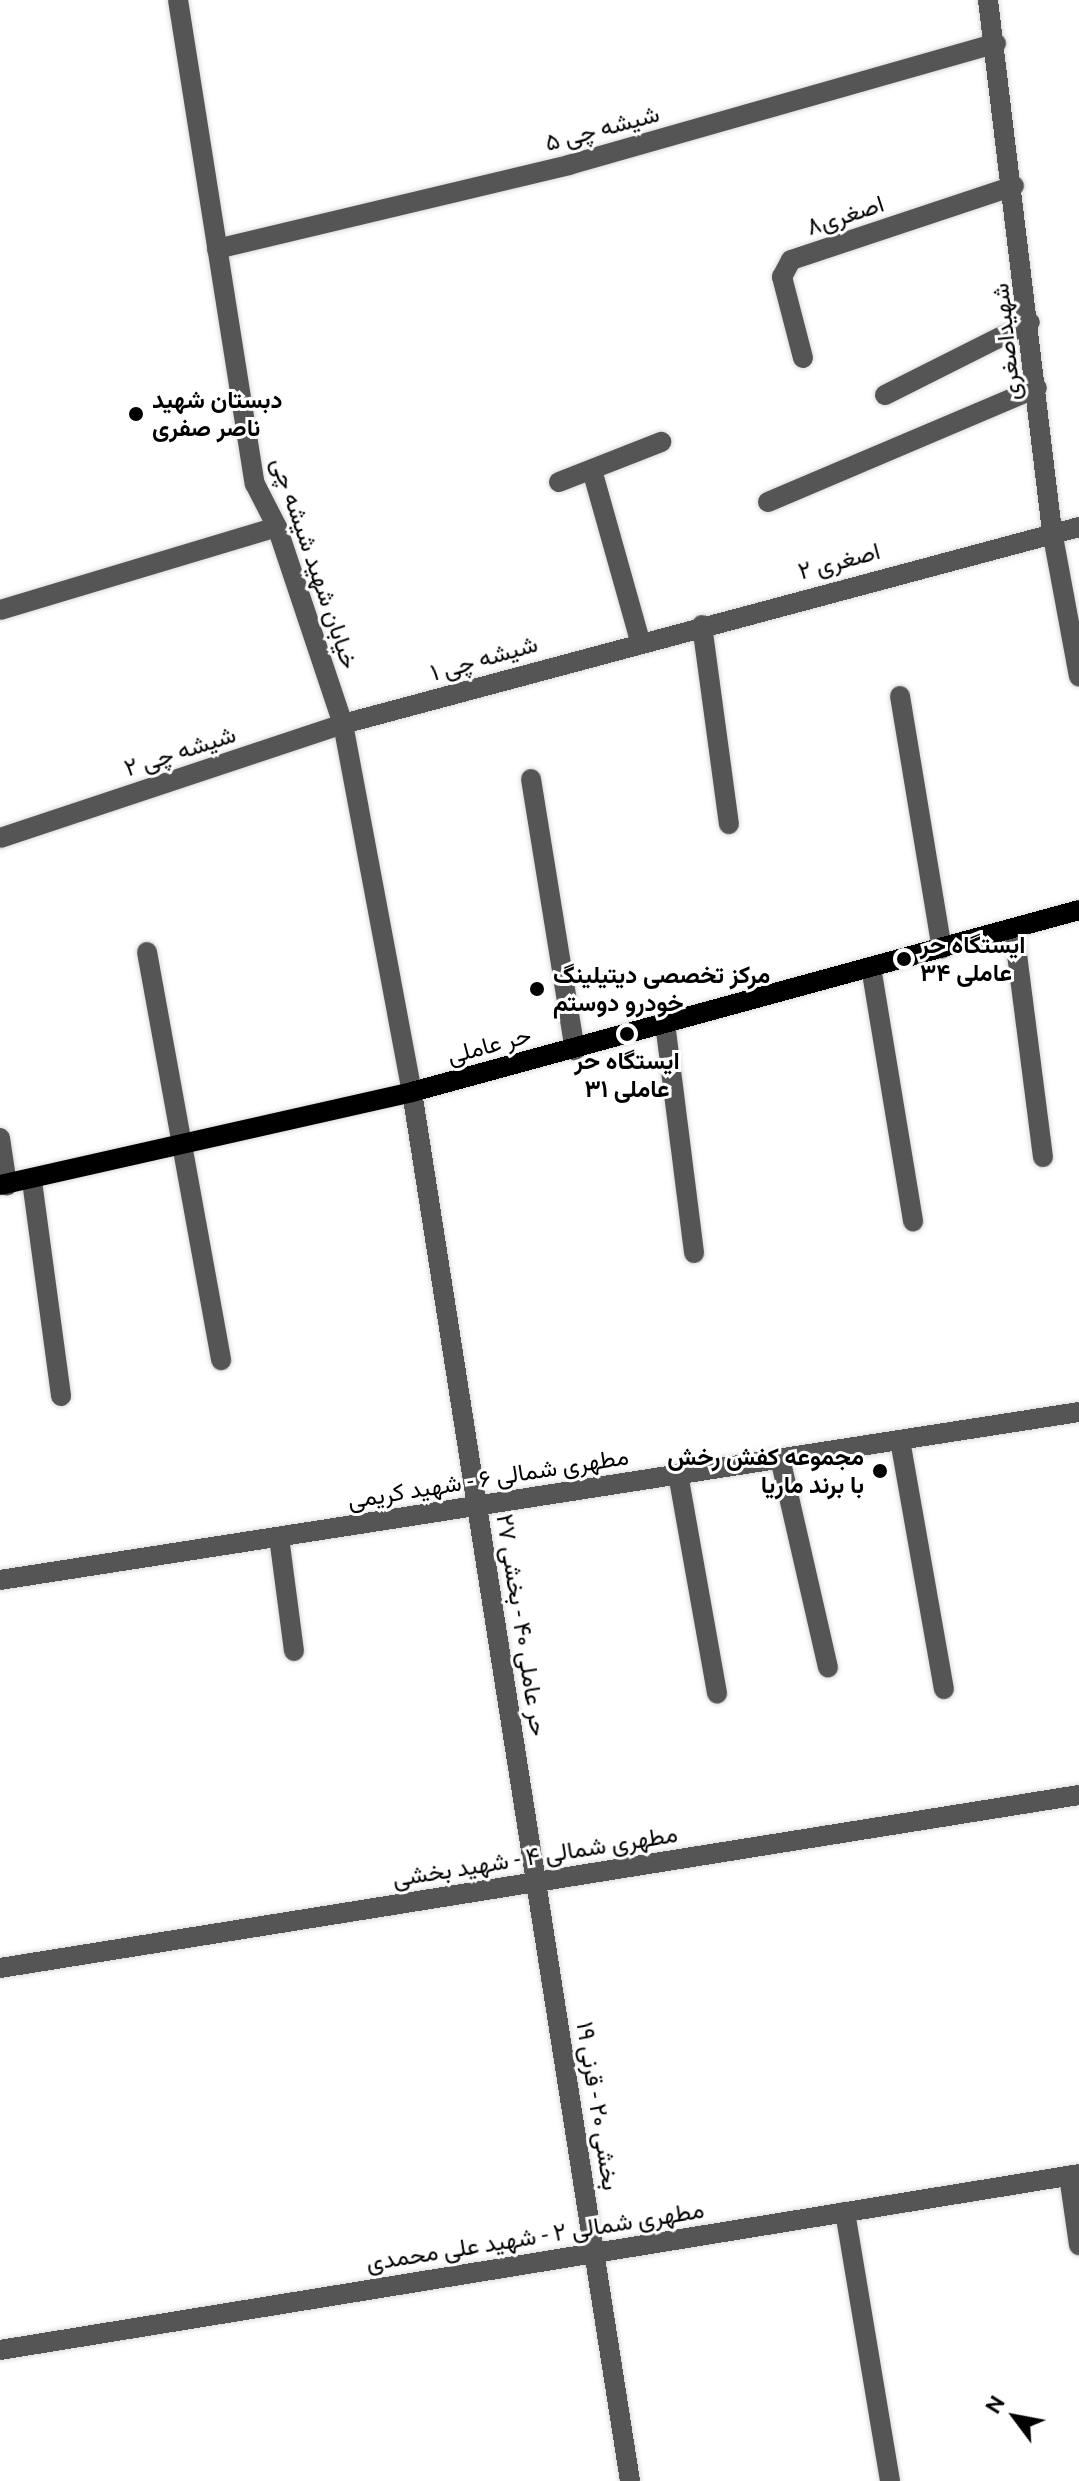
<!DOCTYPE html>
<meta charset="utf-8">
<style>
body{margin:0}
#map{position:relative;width:1079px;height:2481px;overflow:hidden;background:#fff;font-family:Ubuntu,Vazirmatn,sans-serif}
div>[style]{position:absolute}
.roads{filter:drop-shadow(0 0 2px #dbdbdb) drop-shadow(0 0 2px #dbdbdb)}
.minor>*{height:20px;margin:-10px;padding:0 10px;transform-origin:10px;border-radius:10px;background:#555}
.major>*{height:20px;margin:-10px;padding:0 10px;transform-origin:10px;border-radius:10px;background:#000}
.dots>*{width:22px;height:22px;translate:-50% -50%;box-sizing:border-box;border:4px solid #fff;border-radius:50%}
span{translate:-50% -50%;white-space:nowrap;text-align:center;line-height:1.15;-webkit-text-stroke:6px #fff;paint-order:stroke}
.street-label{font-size:24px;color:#000}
.poi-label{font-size:24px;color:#000;font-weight:700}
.left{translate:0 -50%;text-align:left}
.right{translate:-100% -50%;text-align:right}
.north{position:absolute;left:975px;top:2377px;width:80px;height:80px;-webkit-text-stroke:6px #fff;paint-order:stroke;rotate:302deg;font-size:22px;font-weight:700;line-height:32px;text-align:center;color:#000}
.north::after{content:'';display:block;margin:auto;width:28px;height:36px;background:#000;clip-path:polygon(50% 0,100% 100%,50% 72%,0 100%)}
</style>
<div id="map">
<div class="roads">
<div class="minor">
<div style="left:178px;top:0;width:490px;rotate:81deg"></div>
<div style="left:255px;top:484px;width:48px;rotate:62.9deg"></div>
<div style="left:277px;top:527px;width:208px;rotate:71.5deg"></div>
<div style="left:343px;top:724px;width:374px;rotate:79.4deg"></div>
<div style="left:412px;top:1092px;width:1406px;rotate:81.08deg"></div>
<div style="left:988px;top:0;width:535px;rotate:83.13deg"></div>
<div style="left:1052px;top:531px;width:148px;rotate:79.5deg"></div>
<div style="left:217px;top:249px;width:362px;rotate:-13.4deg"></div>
<div style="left:569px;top:165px;width:444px;rotate:-15.9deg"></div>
<div style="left:803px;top:358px;width:84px;rotate:-104.5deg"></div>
<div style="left:782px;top:277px;width:19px;rotate:-62deg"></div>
<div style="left:791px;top:260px;width:235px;rotate:-18.4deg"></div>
<div style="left:885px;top:395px;width:162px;rotate:-26.7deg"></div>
<div style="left:592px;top:470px;width:178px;rotate:74.3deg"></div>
<div style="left:559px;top:482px;width:110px;rotate:-21.4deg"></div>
<div style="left:768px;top:502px;width:292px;rotate:-23deg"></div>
<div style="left:0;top:610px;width:289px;rotate:-16.7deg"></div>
<div style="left:702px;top:625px;width:201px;rotate:82.3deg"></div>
<div style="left:900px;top:696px;width:256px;rotate:80.6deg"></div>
<div style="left:531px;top:779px;width:275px;rotate:80.8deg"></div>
<div style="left:0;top:838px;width:361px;rotate:-18.4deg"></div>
<div style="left:343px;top:724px;width:762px;rotate:-14.98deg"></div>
<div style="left:1014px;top:931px;width:228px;rotate:82.7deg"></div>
<div style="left:147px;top:952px;width:415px;rotate:79.7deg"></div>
<div style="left:871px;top:967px;width:258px;rotate:80.6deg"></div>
<div style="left:665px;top:1023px;width:232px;rotate:82.8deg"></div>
<div style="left:0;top:1138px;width:48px;rotate:81.5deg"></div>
<div style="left:32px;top:1181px;width:217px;rotate:82.3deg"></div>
<div style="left:900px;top:1440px;width:253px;rotate:80deg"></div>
<div style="left:780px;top:1458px;width:215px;rotate:77.1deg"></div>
<div style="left:678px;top:1474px;width:223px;rotate:79.9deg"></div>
<div style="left:279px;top:1537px;width:115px;rotate:82.5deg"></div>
<div style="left:0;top:1580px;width:1092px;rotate:-8.85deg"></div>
<div style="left:0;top:1968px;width:1093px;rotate:-9.11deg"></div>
<div style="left:1069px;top:2176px;width:70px;rotate:81.8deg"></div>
<div style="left:845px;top:2212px;width:273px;rotate:80.5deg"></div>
<div style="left:0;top:2350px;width:1093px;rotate:-9.26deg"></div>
</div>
<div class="major">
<div style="left:0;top:1185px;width:422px;rotate:-12.7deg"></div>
<div style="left:412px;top:1092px;width:691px;rotate:-15.26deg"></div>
</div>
</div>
<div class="dots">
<div style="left:136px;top:414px;background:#000"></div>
<div style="left:904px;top:959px;background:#000"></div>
<div style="left:537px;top:989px;background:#000"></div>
<div style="left:627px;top:1034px;background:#000"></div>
<div style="left:880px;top:1471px;background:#000"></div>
</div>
<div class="street-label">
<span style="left:602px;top:128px;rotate:-15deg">شیشه چی ۵</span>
<span style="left:845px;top:215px;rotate:-18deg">اصغری۸</span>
<span style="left:1006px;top:342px;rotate:-96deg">شهیداصغری</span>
<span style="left:839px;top:561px;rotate:-15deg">اصغری ۲</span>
<span style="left:315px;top:563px;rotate:71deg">خیابان شهید شیشه چی</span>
<span style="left:484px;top:658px;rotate:-16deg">شیشه چی ۱</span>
<span style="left:180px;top:751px;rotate:-18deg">شیشه چی ۲</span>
<span style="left:489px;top:1045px;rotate:-15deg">حر عاملی</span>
<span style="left:488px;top:1478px;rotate:-9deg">مطهری شمالی ۶ - شهید کریمی</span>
<span style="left:522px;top:1625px;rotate:81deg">حر عاملی ۴۰ - بخشی ۲۷</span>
<span style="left:535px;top:1856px;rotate:-9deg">مطهری شمالی ۴ - شهید بخشی</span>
<span style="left:598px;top:2106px;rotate:81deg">بخشی ۲۰ - قرنی ۱۹</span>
<span style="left:535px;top:2236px;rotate:-9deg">مطهری شمالی ۲ - شهید علی محمدی</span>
</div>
<div class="poi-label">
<span class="left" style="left:152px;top:414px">دبستان شهید<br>ناصر صفری</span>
<span class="left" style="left:920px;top:959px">ایستگاه حر<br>عاملی ۳۴</span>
<span class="left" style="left:553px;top:989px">مرکز تخصصی دیتیلینگ<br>خودرو دوستم</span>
<span style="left:627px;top:1075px">ایستگاه حر<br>عاملی ۳۱</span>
<span class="right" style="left:864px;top:1471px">مجموعه کفش رخش<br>با برند ماریا</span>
</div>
<div class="north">N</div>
</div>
